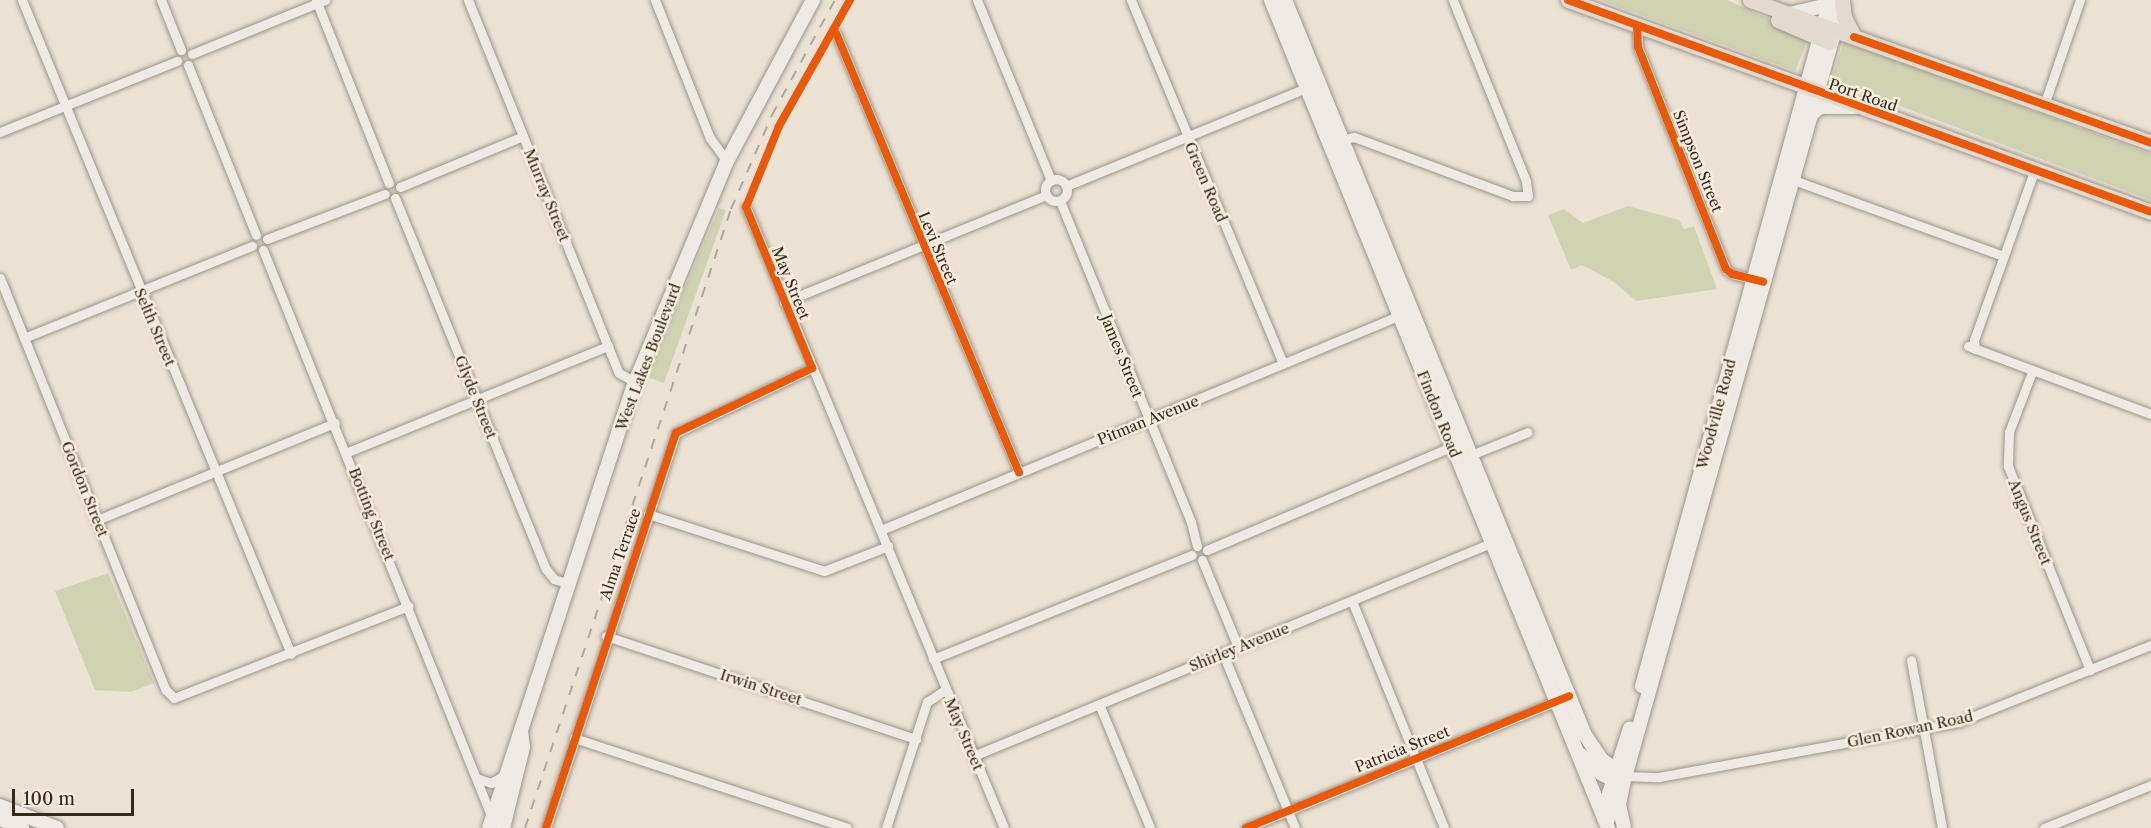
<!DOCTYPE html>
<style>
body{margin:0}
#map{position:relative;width:2151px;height:828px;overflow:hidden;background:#ebe2d4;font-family:"Libre Caslon Text",serif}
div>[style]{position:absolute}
.green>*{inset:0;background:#d1d2b2}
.roads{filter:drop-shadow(0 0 2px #9c968c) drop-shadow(0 0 2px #9c968c)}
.minor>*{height:9px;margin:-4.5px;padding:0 4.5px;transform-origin:4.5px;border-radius:4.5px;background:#eeeae3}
.minor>.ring{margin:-4.5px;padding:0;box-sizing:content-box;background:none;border:9px solid #eeeae3;border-radius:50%}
.secondary>*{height:14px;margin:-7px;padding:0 7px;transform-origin:7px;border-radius:7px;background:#eeeae3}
.trunk>*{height:15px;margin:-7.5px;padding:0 7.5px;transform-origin:7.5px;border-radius:7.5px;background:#e2dacd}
.rail>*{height:2px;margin-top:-1px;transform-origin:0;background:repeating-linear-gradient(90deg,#ada8a1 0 10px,transparent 0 20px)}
.cycleway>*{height:8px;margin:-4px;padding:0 4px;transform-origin:4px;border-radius:4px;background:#e8590c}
span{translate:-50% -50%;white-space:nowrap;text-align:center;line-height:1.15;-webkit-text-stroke:5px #f8eddd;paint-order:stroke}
.street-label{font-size:15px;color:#34291d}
.scale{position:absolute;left:12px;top:789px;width:122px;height:27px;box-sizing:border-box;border:3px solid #34291d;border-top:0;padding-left:8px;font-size:18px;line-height:21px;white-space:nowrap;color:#34291d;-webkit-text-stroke:4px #f8eddd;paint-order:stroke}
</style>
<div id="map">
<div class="green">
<div style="clip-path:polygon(1600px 0,1727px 0,1809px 37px,1795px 71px)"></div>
<div style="clip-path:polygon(1844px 42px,2151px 154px,2151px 200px,1831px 80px)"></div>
<div style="clip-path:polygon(1628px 206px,1679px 220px,1684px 229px,1694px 226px,1717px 289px,1636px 301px,1614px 282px,1582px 265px,1571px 270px,1548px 215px,1564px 209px,1583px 223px)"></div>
<div style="clip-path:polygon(719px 208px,726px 210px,664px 383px,647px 377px)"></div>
<div style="clip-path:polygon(108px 573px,154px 683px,131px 692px,95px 690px,55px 591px)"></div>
</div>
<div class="roads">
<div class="minor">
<div style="left:22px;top:0;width:707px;rotate:67.64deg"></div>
<div style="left:161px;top:0;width:54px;rotate:68.2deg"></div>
<div style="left:316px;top:0;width:197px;rotate:68.3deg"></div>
<div style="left:468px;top:0;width:402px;rotate:68deg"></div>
<div style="left:619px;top:373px;width:18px;rotate:29deg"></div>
<div style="left:655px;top:0;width:149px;rotate:68.3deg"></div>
<div style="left:710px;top:138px;width:29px;rotate:54deg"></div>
<div style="left:977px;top:0;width:195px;rotate:67.7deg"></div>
<div style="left:1131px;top:0;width:394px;rotate:67.3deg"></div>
<div style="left:1637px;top:26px;width:21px;rotate:87deg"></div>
<div style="left:1638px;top:47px;width:239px;rotate:68.4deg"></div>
<div style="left:1726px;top:269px;width:8px;rotate:40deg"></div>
<div style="left:1732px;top:274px;width:27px;rotate:13deg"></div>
<div style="left:836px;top:33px;width:476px;rotate:67.4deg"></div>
<div style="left:192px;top:54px;width:144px;rotate:-22.1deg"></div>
<div style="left:188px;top:65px;width:183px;rotate:68.2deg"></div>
<div style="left:2044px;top:105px;width:111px;rotate:-71.1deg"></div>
<div style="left:0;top:132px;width:191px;rotate:-21.9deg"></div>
<div style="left:1339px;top:140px;width:15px;rotate:-11deg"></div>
<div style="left:1354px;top:137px;width:170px;rotate:20.4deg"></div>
<div style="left:1513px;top:196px;width:15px"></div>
<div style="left:1528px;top:196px;width:15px;rotate:-98deg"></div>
<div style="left:1526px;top:181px;width:195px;rotate:-112deg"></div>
<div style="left:1788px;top:178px;width:229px;rotate:19.9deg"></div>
<div class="ring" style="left:1045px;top:179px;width:13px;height:13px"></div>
<div style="left:1066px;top:186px;width:265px;rotate:-22.2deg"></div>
<div style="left:400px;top:187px;width:133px;rotate:-22.5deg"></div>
<div style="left:395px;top:198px;width:401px;rotate:67.9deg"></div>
<div style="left:546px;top:569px;width:13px;rotate:51deg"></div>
<div style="left:554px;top:579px;width:16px;rotate:18deg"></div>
<div style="left:1060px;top:201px;width:347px;rotate:67.8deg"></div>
<div style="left:1191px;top:522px;width:25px;rotate:76deg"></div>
<div style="left:746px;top:207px;width:672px;rotate:67.44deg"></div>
<div style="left:267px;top:239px;width:126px;rotate:-20.9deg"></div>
<div style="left:263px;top:250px;width:612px;rotate:68.04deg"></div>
<div style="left:0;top:278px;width:444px;rotate:68.1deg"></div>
<div style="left:166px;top:690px;width:11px;rotate:45deg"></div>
<div style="left:174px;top:698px;width:252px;rotate:-21.4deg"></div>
<div style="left:784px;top:302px;width:283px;rotate:-22.2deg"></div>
<div style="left:24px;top:338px;width:246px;rotate:-22deg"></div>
<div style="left:1968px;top:346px;width:195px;rotate:20.4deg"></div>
<div style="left:1975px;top:349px;width:9px;rotate:-96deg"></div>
<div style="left:1974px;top:340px;width:182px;rotate:-70.4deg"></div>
<div style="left:2032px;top:372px;width:64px;rotate:111deg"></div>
<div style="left:2009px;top:432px;width:34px;rotate:92deg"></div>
<div style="left:2008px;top:466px;width:220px;rotate:68.1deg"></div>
<div style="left:348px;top:452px;width:281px;rotate:-22.2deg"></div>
<div style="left:1471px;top:455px;width:61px;rotate:-22deg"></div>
<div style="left:648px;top:514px;width:185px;rotate:17.9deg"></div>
<div style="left:824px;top:571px;width:69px;rotate:-21.3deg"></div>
<div style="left:97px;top:520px;width:257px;rotate:-22.2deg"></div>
<div style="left:881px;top:530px;width:565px;rotate:-22.48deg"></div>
<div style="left:1207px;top:550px;width:270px;rotate:-22.9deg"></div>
<div style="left:1202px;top:560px;width:94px;rotate:67.5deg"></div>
<div style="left:1352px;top:601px;width:245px;rotate:67.9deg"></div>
<div style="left:606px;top:636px;width:327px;rotate:18.4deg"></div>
<div style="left:1223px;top:654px;width:188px;rotate:67.5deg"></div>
<div style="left:933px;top:659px;width:279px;rotate:-21.9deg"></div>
<div style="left:1911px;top:660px;width:171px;rotate:79.5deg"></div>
<div style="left:1099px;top:704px;width:134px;rotate:67.6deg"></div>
<div style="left:574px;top:738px;width:287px;rotate:18.2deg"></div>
<div style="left:973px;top:756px;width:565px;rotate:-22.35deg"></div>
<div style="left:1625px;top:776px;width:34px;rotate:2deg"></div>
<div style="left:1659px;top:777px;width:305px;rotate:-10.4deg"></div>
<div style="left:1959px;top:722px;width:207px;rotate:-21.9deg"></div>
<div style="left:479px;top:779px;width:13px;rotate:18deg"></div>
<div style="left:491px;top:783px;width:16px;rotate:-30deg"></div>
<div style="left:546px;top:828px;width:416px;rotate:-71.8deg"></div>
<div style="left:676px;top:433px;width:151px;rotate:-25.5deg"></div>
<div style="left:886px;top:828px;width:133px;rotate:-72deg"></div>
<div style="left:927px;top:702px;width:22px;rotate:-34deg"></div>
<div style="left:1246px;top:828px;width:339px;rotate:-22.2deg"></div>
<div style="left:2044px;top:828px;width:115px;rotate:-21.9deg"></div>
</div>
<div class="secondary">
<div style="left:1271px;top:0;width:894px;rotate:67.85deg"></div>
<div style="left:1285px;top:0;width:794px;rotate:67.8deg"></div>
<div style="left:1585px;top:735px;width:30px;rotate:56deg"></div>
<div style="left:1602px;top:760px;width:27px;rotate:34deg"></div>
<div style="left:1789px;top:14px;width:40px;rotate:-13deg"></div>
<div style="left:1807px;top:118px;width:17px;rotate:-40deg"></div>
<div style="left:1820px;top:107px;width:35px"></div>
<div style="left:1642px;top:686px;width:711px;rotate:-74.67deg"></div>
<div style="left:1581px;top:755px;width:28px;rotate:42deg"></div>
<div style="left:1602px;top:774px;width:20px;rotate:27deg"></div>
<div style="left:0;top:806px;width:61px;rotate:21.1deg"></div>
<div style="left:0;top:819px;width:24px;rotate:22deg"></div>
<div style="left:1608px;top:819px;width:22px;rotate:-90deg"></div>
<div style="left:1608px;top:797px;width:72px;rotate:-72.3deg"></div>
<div style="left:489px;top:828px;width:469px;rotate:-71.9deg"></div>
<div style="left:635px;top:382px;width:239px;rotate:-67.4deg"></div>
<div style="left:727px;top:161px;width:183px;rotate:-61.9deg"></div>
<div style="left:503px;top:828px;width:83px;rotate:-76.1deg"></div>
<div style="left:523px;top:747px;width:16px;rotate:-97deg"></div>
<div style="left:1624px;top:828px;width:24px;rotate:-102deg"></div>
<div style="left:1619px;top:805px;width:21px;rotate:-79deg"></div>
<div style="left:1623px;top:784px;width:813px;rotate:-74.31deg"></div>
</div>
<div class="trunk">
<div style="left:1568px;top:0;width:620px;rotate:19.98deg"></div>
<div style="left:1750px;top:0;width:426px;rotate:19.6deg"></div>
<div style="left:1842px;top:2px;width:15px;rotate:82deg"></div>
<div style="left:1844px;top:17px;width:22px;rotate:63deg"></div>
<div style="left:1778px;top:20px;width:56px;rotate:23.3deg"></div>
</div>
</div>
<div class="rail">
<div style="left:525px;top:828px;width:652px;rotate:-71.59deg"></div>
<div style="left:731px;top:209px;width:103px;rotate:-66.4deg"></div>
<div style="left:772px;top:115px;width:131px;rotate:-61.3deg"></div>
</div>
<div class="cycleway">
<div style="left:1568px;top:0;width:620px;rotate:19.98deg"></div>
<div style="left:1637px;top:26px;width:21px;rotate:87deg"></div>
<div style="left:1638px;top:47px;width:239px;rotate:68.4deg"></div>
<div style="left:1726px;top:269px;width:8px;rotate:40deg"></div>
<div style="left:1732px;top:274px;width:32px;rotate:14deg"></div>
<div style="left:836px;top:33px;width:476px;rotate:67.4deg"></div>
<div style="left:1854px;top:37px;width:315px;rotate:19.6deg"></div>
<div style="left:546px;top:828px;width:416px;rotate:-71.8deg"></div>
<div style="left:676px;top:433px;width:151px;rotate:-25.5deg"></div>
<div style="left:812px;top:368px;width:174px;rotate:-112.3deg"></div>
<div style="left:746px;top:207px;width:87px;rotate:-67.8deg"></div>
<div style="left:779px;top:126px;width:145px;rotate:-60.6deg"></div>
<div style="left:1246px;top:828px;width:349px;rotate:-22.2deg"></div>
</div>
<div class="street-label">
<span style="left:1863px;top:95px;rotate:19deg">Port Road</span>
<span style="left:1698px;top:161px;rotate:68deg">Simpson Street</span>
<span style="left:1206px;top:182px;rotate:67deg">Green Road</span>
<span style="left:547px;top:195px;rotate:68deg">Murray Street</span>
<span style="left:938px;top:248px;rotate:67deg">Levi Street</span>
<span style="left:791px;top:283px;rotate:68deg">May Street</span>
<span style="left:155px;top:327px;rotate:67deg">Selth Street</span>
<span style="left:1122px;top:356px;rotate:68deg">James Street</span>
<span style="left:648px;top:357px;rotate:-69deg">West Lakes Boulevard</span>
<span style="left:476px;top:397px;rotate:68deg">Glyde Street</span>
<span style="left:1439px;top:414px;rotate:68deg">Findon Road</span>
<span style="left:1716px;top:414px;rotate:-75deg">Woodville Road</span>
<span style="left:1148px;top:420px;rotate:-22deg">Pitman Avenue</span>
<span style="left:85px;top:489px;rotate:68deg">Gordon Street</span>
<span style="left:372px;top:514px;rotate:68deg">Botting Street</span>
<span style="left:2030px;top:522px;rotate:68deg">Angus Street</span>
<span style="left:620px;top:554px;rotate:-71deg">Alma Terrace</span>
<span style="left:1239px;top:647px;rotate:-22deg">Shirley Avenue</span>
<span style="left:761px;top:687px;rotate:18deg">Irwin Street</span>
<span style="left:1910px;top:729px;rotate:-12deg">Glen Rowan Road</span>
<span style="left:964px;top:734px;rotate:67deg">May Street</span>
<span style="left:1402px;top:749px;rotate:-22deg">Patricia Street</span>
</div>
<div class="scale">100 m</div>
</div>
